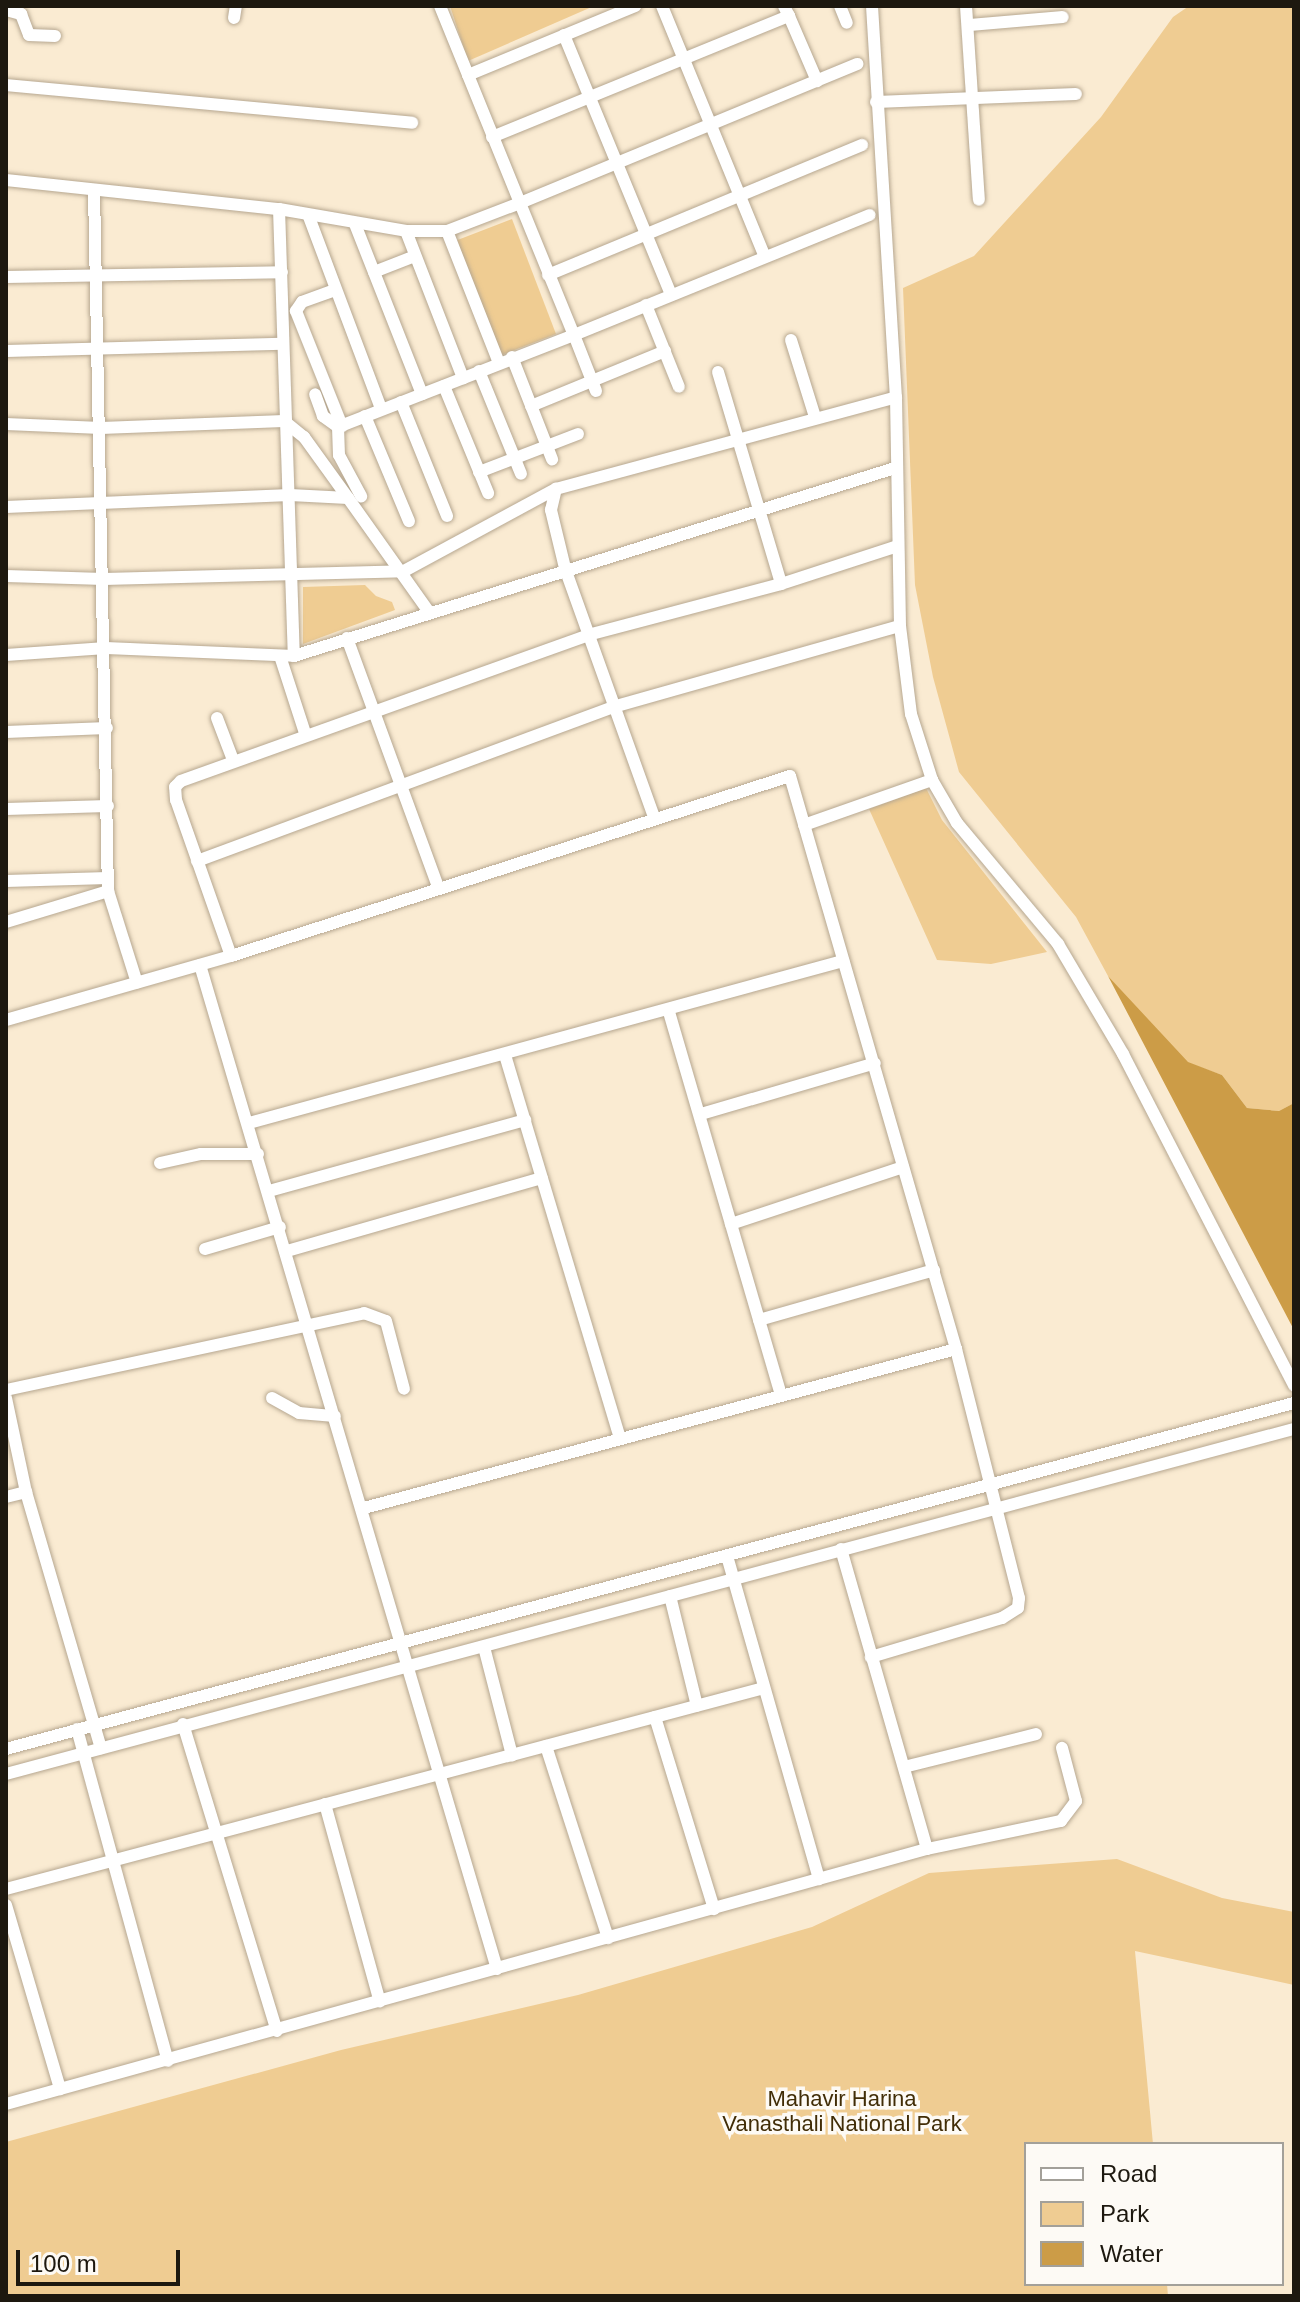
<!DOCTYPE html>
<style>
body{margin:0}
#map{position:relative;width:1300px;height:2302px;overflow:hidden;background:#faebd2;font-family:Arial,sans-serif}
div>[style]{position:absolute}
.green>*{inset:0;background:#efcc92}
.water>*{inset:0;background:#cc9c47}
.roads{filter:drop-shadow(0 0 2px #b6a790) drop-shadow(0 0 2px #b6a790)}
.minor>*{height:12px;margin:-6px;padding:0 6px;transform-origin:6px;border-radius:6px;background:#fff}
span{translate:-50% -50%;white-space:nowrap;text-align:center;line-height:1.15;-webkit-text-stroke:7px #fdfaf5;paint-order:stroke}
.park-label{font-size:22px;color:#412d07}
.frame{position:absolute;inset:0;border:8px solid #1d180f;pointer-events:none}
.legend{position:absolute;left:1024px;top:2142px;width:260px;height:144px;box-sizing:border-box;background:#fdfaf5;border:2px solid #a3a099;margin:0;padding:10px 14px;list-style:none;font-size:24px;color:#1d180f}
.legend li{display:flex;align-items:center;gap:16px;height:40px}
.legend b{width:40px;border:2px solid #a3a099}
.scale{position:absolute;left:16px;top:2250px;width:164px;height:36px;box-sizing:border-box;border:4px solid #1d180f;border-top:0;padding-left:10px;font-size:24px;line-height:28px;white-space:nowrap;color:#1d180f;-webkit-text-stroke:6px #fdfaf5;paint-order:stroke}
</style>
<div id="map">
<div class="green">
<div style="clip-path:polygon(450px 6px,594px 6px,468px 61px)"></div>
<div style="clip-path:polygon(1189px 6px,1294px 6px,1294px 1103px,1279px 1111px,1247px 1108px,1222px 1075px,1188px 1063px,1160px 1035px,1108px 976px,1076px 917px,959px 772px,933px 677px,915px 585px,903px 288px,974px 256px,1101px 117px,1173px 17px)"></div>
<div style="clip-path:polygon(512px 219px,556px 334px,499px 356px,455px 241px)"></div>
<div style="clip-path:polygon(365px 585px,376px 596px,392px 602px,395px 610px,303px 644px,303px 587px)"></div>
<div style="clip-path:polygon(926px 788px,942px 820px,1047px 952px,991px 964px,937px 960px,869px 809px)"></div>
<div style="clip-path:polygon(1117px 1859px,1222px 1898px,1294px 1912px,1294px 1985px,1135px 1951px,1153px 2144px,1026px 2144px,1026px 2284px,1167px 2284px,1168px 2296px,6px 2296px,6px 2142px,341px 2050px,578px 1995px,812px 1927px,929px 1873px)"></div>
</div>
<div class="water">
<div style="clip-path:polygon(1108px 976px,1188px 1062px,1222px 1075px,1247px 1108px,1279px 1111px,1294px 1103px,1294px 1330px)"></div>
</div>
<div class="roads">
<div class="minor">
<div style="left:440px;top:6px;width:74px;rotate:67.9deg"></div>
<div style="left:468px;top:75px;width:181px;rotate:-22.4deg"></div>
<div style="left:662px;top:6px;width:271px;rotate:67.7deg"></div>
<div style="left:840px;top:6px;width:18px;rotate:68deg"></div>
<div style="left:872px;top:6px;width:392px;rotate:86.5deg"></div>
<div style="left:896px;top:397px;width:229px;rotate:89deg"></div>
<div style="left:900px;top:626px;width:89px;rotate:82.9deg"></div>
<div style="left:911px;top:714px;width:69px;rotate:72.3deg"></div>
<div style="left:932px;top:780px;width:50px;rotate:59.8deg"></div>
<div style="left:957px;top:823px;width:158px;rotate:50.1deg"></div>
<div style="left:1058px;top:944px;width:128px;rotate:59.4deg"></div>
<div style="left:1123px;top:1054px;width:373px;rotate:62.7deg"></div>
<div style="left:966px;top:6px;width:194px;rotate:86.2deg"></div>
<div style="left:6px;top:10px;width:16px;rotate:15deg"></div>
<div style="left:21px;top:14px;width:22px;rotate:69deg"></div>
<div style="left:29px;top:35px;width:26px;rotate:2deg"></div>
<div style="left:789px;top:16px;width:71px;rotate:66.7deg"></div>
<div style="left:234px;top:18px;width:12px;rotate:-81deg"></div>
<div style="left:970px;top:25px;width:93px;rotate:-4.9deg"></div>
<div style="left:564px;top:35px;width:281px;rotate:67.6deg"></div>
<div style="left:468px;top:75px;width:138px;rotate:67.9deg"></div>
<div style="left:520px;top:203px;width:365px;rotate:-22.4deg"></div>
<div style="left:6px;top:85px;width:408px;rotate:5.3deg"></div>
<div style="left:876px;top:102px;width:200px;rotate:-2.3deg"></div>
<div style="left:492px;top:137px;width:321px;rotate:-22.2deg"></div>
<div style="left:789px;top:16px;width:11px;rotate:-117deg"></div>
<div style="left:6px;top:180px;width:275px;rotate:6.1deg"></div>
<div style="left:279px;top:209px;width:129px;rotate:9.8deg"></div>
<div style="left:406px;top:231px;width:41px"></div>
<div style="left:447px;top:231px;width:78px;rotate:-21deg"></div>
<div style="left:520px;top:203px;width:143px;rotate:67.8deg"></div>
<div style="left:574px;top:335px;width:253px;rotate:158.7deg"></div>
<div style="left:338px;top:427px;width:19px;rotate:-144deg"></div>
<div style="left:323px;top:416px;width:23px;rotate:-110deg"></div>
<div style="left:94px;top:190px;width:701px;rotate:88.86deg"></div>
<div style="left:108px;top:891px;width:96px;rotate:72.5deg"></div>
<div style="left:279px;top:209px;width:447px;rotate:88.1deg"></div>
<div style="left:309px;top:217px;width:205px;rotate:69.4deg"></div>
<div style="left:355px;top:224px;width:183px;rotate:68.5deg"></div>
<div style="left:406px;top:231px;width:158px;rotate:68.8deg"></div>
<div style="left:447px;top:231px;width:142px;rotate:68.5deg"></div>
<div style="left:374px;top:272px;width:44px;rotate:-21.3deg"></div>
<div style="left:548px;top:275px;width:340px;rotate:-22.5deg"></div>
<div style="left:6px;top:277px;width:276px;rotate:-1deg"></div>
<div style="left:335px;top:290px;width:35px;rotate:160deg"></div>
<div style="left:302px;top:302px;width:11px;rotate:124deg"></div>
<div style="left:296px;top:311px;width:124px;rotate:68.2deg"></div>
<div style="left:646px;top:305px;width:88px;rotate:68.1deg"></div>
<div style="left:791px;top:340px;width:81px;rotate:72.7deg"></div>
<div style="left:6px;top:351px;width:276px;rotate:-1.5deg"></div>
<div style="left:512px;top:357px;width:110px;rotate:68.6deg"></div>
<div style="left:479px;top:371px;width:111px;rotate:67.8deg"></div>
<div style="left:718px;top:372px;width:221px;rotate:73.4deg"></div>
<div style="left:444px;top:386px;width:116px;rotate:67.6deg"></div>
<div style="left:596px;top:391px;width:60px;rotate:-111.4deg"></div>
<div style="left:574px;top:335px;width:319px;rotate:-22.1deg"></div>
<div style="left:401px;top:402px;width:123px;rotate:68deg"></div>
<div style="left:531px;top:406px;width:145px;rotate:-22.3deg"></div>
<div style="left:365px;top:416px;width:114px;rotate:67.3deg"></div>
<div style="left:6px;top:424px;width:95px;rotate:2.4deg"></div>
<div style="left:101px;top:428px;width:183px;rotate:-2.2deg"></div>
<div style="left:284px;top:421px;width:26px;rotate:39deg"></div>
<div style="left:304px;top:437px;width:75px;rotate:54.2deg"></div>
<div style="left:338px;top:427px;width:28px;rotate:88deg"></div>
<div style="left:339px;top:455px;width:47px;rotate:61.8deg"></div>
<div style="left:479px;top:472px;width:106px;rotate:-21deg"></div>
<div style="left:6px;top:507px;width:284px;rotate:-2.4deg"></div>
<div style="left:290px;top:495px;width:58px;rotate:3deg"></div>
<div style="left:348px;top:498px;width:140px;rotate:54.6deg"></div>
<div style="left:6px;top:576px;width:98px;rotate:1.8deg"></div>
<div style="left:104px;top:579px;width:300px;rotate:-1.5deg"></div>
<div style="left:404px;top:571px;width:170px;rotate:-28.4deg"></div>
<div style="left:347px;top:638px;width:267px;rotate:69.9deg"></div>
<div style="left:6px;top:655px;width:100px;rotate:-4deg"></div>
<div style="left:106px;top:648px;width:188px;rotate:2.4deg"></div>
<div style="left:294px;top:656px;width:630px;rotate:-17.37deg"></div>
<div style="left:280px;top:656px;width:81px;rotate:72deg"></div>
<div style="left:217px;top:718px;width:45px;rotate:69.1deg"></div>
<div style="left:6px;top:732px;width:101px;rotate:-2.3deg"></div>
<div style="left:6px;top:809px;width:102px;rotate:-1.7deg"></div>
<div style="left:654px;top:817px;width:264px;rotate:-109.7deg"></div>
<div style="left:565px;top:568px;width:60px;rotate:-103.6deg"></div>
<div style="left:551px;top:510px;width:22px;rotate:-77deg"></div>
<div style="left:556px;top:489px;width:352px;rotate:-15.1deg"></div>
<div style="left:804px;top:825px;width:136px;rotate:-19.4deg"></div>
<div style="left:197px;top:861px;width:444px;rotate:-20.3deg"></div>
<div style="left:613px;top:707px;width:298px;rotate:-15.8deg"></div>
<div style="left:6px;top:881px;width:102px;rotate:-1.7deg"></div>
<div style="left:6px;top:922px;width:107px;rotate:-16.9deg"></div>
<div style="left:231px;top:956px;width:165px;rotate:-109.4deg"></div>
<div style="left:176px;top:800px;width:13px;rotate:-94deg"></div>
<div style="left:175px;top:787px;width:8px;rotate:-45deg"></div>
<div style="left:181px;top:781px;width:432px;rotate:-19.7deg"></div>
<div style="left:588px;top:635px;width:200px;rotate:-14.8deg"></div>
<div style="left:781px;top:584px;width:120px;rotate:-18deg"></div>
<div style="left:200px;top:965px;width:1047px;rotate:73.52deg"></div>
<div style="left:669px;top:1012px;width:399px;rotate:73.7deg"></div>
<div style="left:6px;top:1020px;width:234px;rotate:-15.9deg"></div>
<div style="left:231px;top:956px;width:587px;rotate:-17.85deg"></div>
<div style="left:790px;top:776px;width:597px;rotate:73.84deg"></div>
<div style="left:956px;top:1349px;width:257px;rotate:75.8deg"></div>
<div style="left:1019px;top:1598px;width:10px;rotate:96deg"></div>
<div style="left:1018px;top:1608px;width:19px;rotate:148deg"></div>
<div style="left:1002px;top:1618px;width:137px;rotate:163.4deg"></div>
<div style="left:505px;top:1055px;width:398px;rotate:73.3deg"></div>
<div style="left:701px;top:1114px;width:181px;rotate:-16.3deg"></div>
<div style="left:249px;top:1123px;width:616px;rotate:-15.26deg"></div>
<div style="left:160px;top:1163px;width:42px;rotate:-12.4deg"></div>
<div style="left:201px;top:1154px;width:57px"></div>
<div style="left:269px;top:1191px;width:266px;rotate:-15.5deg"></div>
<div style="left:731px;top:1224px;width:181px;rotate:-18.3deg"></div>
<div style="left:205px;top:1249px;width:78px;rotate:-16.3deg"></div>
<div style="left:287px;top:1251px;width:265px;rotate:-16deg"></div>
<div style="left:759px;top:1320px;width:182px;rotate:-15.9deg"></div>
<div style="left:6px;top:1390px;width:366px;rotate:-12.1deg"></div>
<div style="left:364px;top:1313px;width:23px;rotate:20deg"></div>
<div style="left:386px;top:1321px;width:70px;rotate:75.2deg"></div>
<div style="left:6px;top:1398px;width:96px;rotate:78deg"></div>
<div style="left:26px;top:1492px;width:267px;rotate:73.7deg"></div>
<div style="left:272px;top:1398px;width:31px;rotate:29deg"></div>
<div style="left:299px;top:1413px;width:36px;rotate:5deg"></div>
<div style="left:6px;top:1497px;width:21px;rotate:-14deg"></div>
<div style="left:364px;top:1508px;width:613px;rotate:-15.03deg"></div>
<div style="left:841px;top:1549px;width:312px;rotate:74deg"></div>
<div style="left:727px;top:1556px;width:336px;rotate:74.1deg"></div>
<div style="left:670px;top:1596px;width:113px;rotate:76.2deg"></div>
<div style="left:484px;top:1647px;width:112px;rotate:75.5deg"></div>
<div style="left:655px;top:1717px;width:201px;rotate:72.9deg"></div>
<div style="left:183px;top:1724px;width:321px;rotate:73deg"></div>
<div style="left:77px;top:1729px;width:344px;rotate:74.7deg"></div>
<div style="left:546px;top:1746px;width:202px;rotate:72.1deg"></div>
<div style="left:6px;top:1749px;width:1334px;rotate:-15.04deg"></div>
<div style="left:904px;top:1767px;width:136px;rotate:-14deg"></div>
<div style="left:6px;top:1774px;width:1333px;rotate:-15deg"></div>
<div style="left:325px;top:1804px;width:205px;rotate:74.5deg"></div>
<div style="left:6px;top:1889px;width:784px;rotate:-14.85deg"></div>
<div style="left:6px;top:1905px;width:192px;rotate:73.6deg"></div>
<div style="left:6px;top:2104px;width:956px;rotate:-15.48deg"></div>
<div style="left:927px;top:1849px;width:137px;rotate:-11.8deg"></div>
<div style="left:1061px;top:1821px;width:25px;rotate:-53deg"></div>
<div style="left:1076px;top:1801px;width:55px;rotate:-104.8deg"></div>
</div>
</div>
<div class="park-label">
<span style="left:842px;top:2111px">Mahavir Harina<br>Vanasthali National Park</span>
</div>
<div class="frame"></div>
<ul class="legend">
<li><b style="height:10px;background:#fff"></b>Road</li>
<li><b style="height:22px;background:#efcc92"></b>Park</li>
<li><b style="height:22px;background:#cc9c47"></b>Water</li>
</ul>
<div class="scale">100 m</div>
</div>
